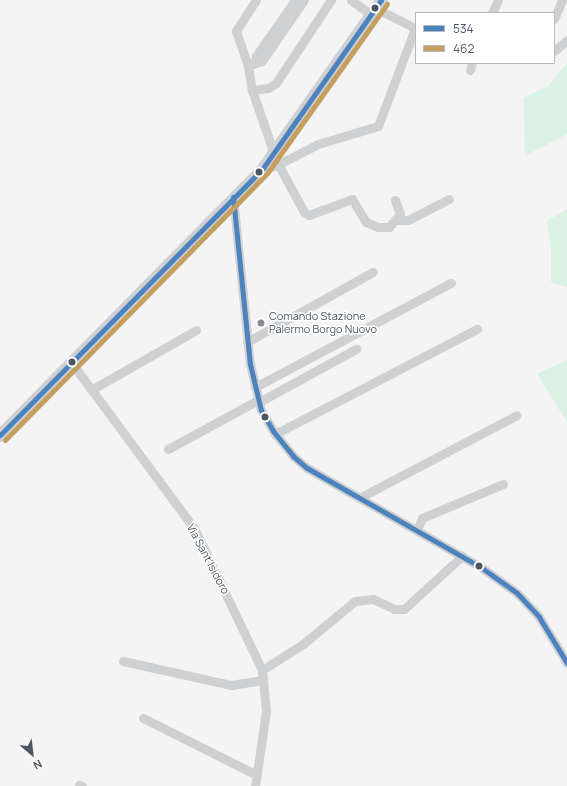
<!DOCTYPE html>
<style>
body{margin:0}
#map{position:relative;width:567px;height:786px;overflow:hidden;background:#f4f4f4;font-family:Manrope,sans-serif}
div>[style]{position:absolute}
.green>*{inset:0;background:#d9f2e3}
.street>*{height:9px;margin:-4.5px;padding:0 4.5px;transform-origin:4.5px;border-radius:4.5px;background:#ced0d2}
.secondary>*{height:13px;margin:-6.5px;padding:0 6.5px;transform-origin:6.5px;border-radius:6.5px;background:#ced0d4}
.bus-1>*{height:5px;margin:-2.5px;padding:0 2.5px;transform-origin:2.5px;border-radius:2.5px;background:#4c83be}
.bus-2>*{height:5px;margin:-2.5px;padding:0 2.5px;transform-origin:2.5px;border-radius:2.5px;background:#c59f60}
.dots>*{width:11px;height:11px;translate:-50% -50%;box-sizing:border-box;border:2px solid #fff;border-radius:50%}
span{translate:-50% -50%;white-space:nowrap;text-align:center;line-height:1.15;-webkit-text-stroke:3px #fff;paint-order:stroke}
.poi-label{font-size:11px;color:#4a5661}
.left{translate:0 -50%;text-align:left}
.street-label{font-size:11px;color:#4a5661}
.legend{position:absolute;left:415px;top:12px;width:140px;height:52px;box-sizing:border-box;background:#fff;border:1px solid #b7bbc0;margin:0;padding:5px 7px;list-style:none;font-size:12px;color:#4a5661}
.legend li{display:flex;align-items:center;gap:8px;height:20px}
.legend b{width:20px;border:1px solid #b7bbc0}
.north{position:absolute;left:12px;top:734px;width:40px;height:40px;-webkit-text-stroke:3px #fff;paint-order:stroke;rotate:152deg;font-size:11px;font-weight:700;line-height:16px;text-align:center;color:#4a5661}
.north::after{content:'';display:block;margin:auto;width:14px;height:18px;background:#4a5661;clip-path:polygon(50% 0,100% 100%,50% 72%,0 100%)}
</style>
<div id="map">
<div class="green">
<div style="clip-path:polygon(567px 63px,567px 134px,525px 156px,524px 98px,548px 86px)"></div>
<div style="clip-path:polygon(567px 209px,567px 287px,551px 282px,551px 248px,547px 221px)"></div>
<div style="clip-path:polygon(567px 360px,567px 422px,537px 374px)"></div>
</div>
<div class="street">
<div style="left:256px;top:0;width:37px;rotate:123deg"></div>
<div style="left:236px;top:31px;width:37px;rotate:71deg"></div>
<div style="left:248px;top:66px;width:24px;rotate:81deg"></div>
<div style="left:252px;top:90px;width:68px;rotate:71deg"></div>
<div style="left:351px;top:0;width:24px;rotate:36deg"></div>
<div style="left:492px;top:13px;width:14px;rotate:-65deg"></div>
<div style="left:554px;top:19px;width:21px;rotate:-67deg"></div>
<div style="left:554px;top:51px;width:17px;rotate:-40deg"></div>
<div style="left:255px;top:63px;width:7px;rotate:-82deg"></div>
<div style="left:256px;top:56px;width:68px;rotate:-55.1deg"></div>
<div style="left:248px;top:66px;width:15px;rotate:-20deg"></div>
<div style="left:262px;top:61px;width:74px;rotate:-55.5deg"></div>
<div style="left:470px;top:70px;width:7px;rotate:-74deg"></div>
<div style="left:252px;top:90px;width:16px;rotate:-7deg"></div>
<div style="left:268px;top:88px;width:9px;rotate:-32deg"></div>
<div style="left:276px;top:83px;width:100px;rotate:-56.5deg"></div>
<div style="left:278px;top:164px;width:55px;rotate:61.6deg"></div>
<div style="left:304px;top:212px;width:6px;rotate:31deg"></div>
<div style="left:309px;top:215px;width:46px;rotate:-20.4deg"></div>
<div style="left:352px;top:199px;width:27px;rotate:59deg"></div>
<div style="left:366px;top:222px;width:13px;rotate:23deg"></div>
<div style="left:378px;top:227px;width:11px"></div>
<div style="left:389px;top:227px;width:17px;rotate:-50deg"></div>
<div style="left:400px;top:214px;width:15px;rotate:-110deg"></div>
<div style="left:263px;top:168px;width:12px;rotate:-9deg"></div>
<div style="left:275px;top:166px;width:48px;rotate:-27.1deg"></div>
<div style="left:318px;top:144px;width:63px;rotate:-16.7deg"></div>
<div style="left:378px;top:126px;width:105px;rotate:-69.3deg"></div>
<div style="left:415px;top:28px;width:45px;rotate:-153.4deg"></div>
<div style="left:233px;top:197px;width:168px;rotate:84.2deg"></div>
<div style="left:250px;top:364px;width:47px;rotate:76.6deg"></div>
<div style="left:261px;top:410px;width:24px;rotate:60deg"></div>
<div style="left:273px;top:431px;width:32px;rotate:51deg"></div>
<div style="left:293px;top:456px;width:18px;rotate:41deg"></div>
<div style="left:307px;top:468px;width:202px;rotate:29.7deg"></div>
<div style="left:482px;top:568px;width:43px;rotate:35.5deg"></div>
<div style="left:517px;top:593px;width:33px;rotate:47deg"></div>
<div style="left:539px;top:617px;width:54px;rotate:58.7deg"></div>
<div style="left:397px;top:220px;width:11px"></div>
<div style="left:408px;top:220px;width:46px;rotate:-27.1deg"></div>
<div style="left:247px;top:342px;width:144px;rotate:-29.1deg"></div>
<div style="left:71px;top:362px;width:207px;rotate:53.5deg"></div>
<div style="left:194px;top:528px;width:157px;rotate:64.4deg"></div>
<div style="left:262px;top:670px;width:41px;rotate:84.4deg"></div>
<div style="left:266px;top:711px;width:76px;rotate:98.3deg"></div>
<div style="left:255px;top:387px;width:222px;rotate:-28deg"></div>
<div style="left:91px;top:390px;width:121px;rotate:-29.7deg"></div>
<div style="left:259px;top:402px;width:111px;rotate:-28.7deg"></div>
<div style="left:275px;top:434px;width:228px;rotate:-27.5deg"></div>
<div style="left:168px;top:449px;width:102px;rotate:-28.6deg"></div>
<div style="left:359px;top:498px;width:178px;rotate:-27.7deg"></div>
<div style="left:417px;top:530px;width:13px;rotate:-67deg"></div>
<div style="left:422px;top:518px;width:88px;rotate:-22.8deg"></div>
<div style="left:123px;top:661px;width:111px;rotate:12.5deg"></div>
<div style="left:231px;top:685px;width:32px;rotate:-9deg"></div>
<div style="left:262px;top:670px;width:49px;rotate:-32.4deg"></div>
<div style="left:303px;top:644px;width:67px;rotate:-39.6deg"></div>
<div style="left:355px;top:601px;width:18px;rotate:-6deg"></div>
<div style="left:373px;top:599px;width:23px;rotate:25deg"></div>
<div style="left:394px;top:609px;width:10px"></div>
<div style="left:404px;top:609px;width:79px;rotate:-42.4deg"></div>
<div style="left:143px;top:718px;width:127px;rotate:26.6deg"></div>
<div style="left:79px;top:785px;width:3px;rotate:18deg"></div>
</div>
<div class="secondary">
<div style="left:0;top:435px;width:375px;rotate:-45.4deg"></div>
<div style="left:263px;top:168px;width:205px;rotate:-54.9deg"></div>
</div>
<div class="bus-1">
<div style="left:233px;top:197px;width:168px;rotate:84.2deg"></div>
<div style="left:250px;top:364px;width:47px;rotate:76.6deg"></div>
<div style="left:261px;top:410px;width:24px;rotate:60deg"></div>
<div style="left:273px;top:431px;width:32px;rotate:51deg"></div>
<div style="left:293px;top:456px;width:18px;rotate:41deg"></div>
<div style="left:307px;top:468px;width:202px;rotate:29.7deg"></div>
<div style="left:482px;top:568px;width:43px;rotate:35.5deg"></div>
<div style="left:517px;top:593px;width:33px;rotate:47deg"></div>
<div style="left:539px;top:617px;width:54px;rotate:58.7deg"></div>
<div style="left:0;top:435px;width:375px;rotate:-45.4deg"></div>
<div style="left:263px;top:168px;width:205px;rotate:-54.9deg"></div>
</div>
<div class="bus-2">
<div style="left:5px;top:440px;width:375px;rotate:-45.5deg"></div>
<div style="left:268px;top:172px;width:206px;rotate:-54.7deg"></div>
</div>
<div class="dots">
<div style="left:375px;top:8px;background:#4a5661"></div>
<div style="left:259px;top:172px;background:#4a5661"></div>
<div style="left:261px;top:323px;background:#868d94"></div>
<div style="left:72px;top:362px;background:#4a5661"></div>
<div style="left:265px;top:417px;background:#4a5661"></div>
<div style="left:479px;top:566px;background:#4a5661"></div>
</div>
<div class="poi-label">
<span class="left" style="left:269px;top:323px">Comando Stazione<br>Palermo Borgo Nuovo</span>
</div>
<div class="street-label">
<span style="left:208px;top:559px;rotate:62deg">Via Sant'Isidoro</span>
</div>
<ul class="legend">
<li><b style="height:5px;background:#4c83be"></b>534</li>
<li><b style="height:5px;background:#c59f60"></b>462</li>
</ul>
<div class="north">N</div>
</div>
